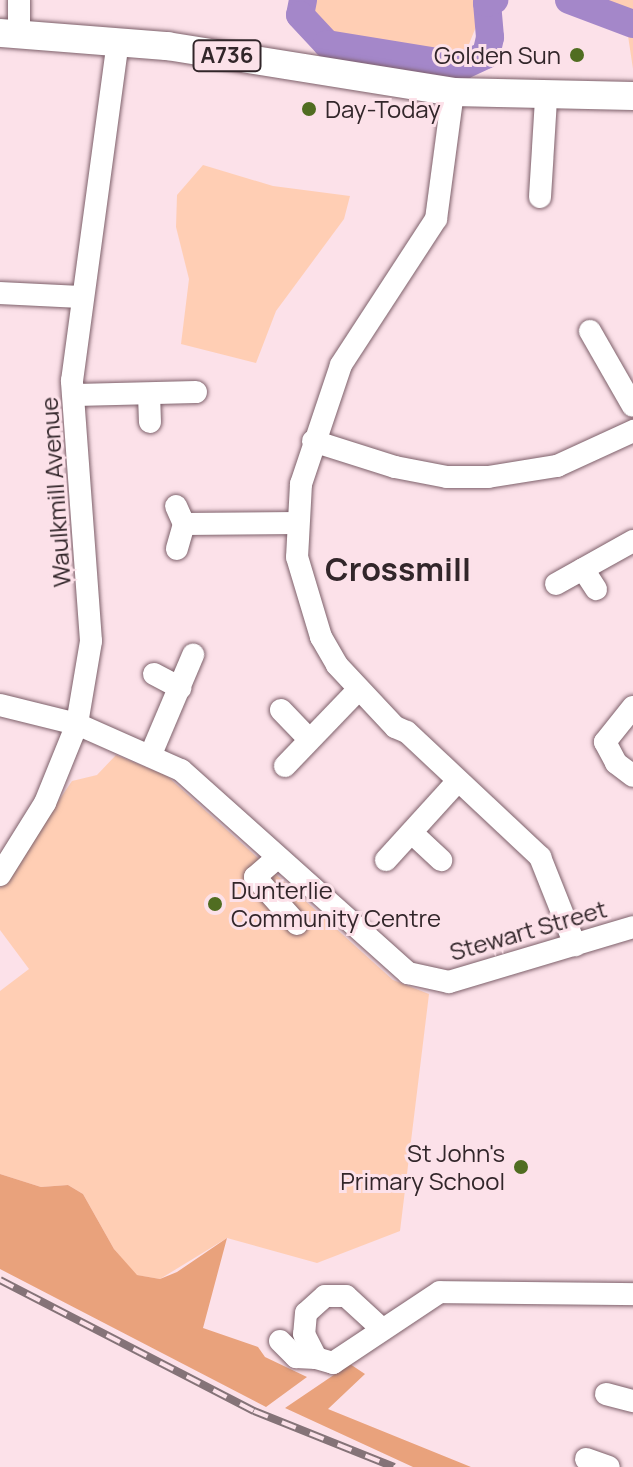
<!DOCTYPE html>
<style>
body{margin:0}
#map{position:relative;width:633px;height:1467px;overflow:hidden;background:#fce1e9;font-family:Manrope,sans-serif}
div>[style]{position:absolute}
.green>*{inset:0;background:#ffceb4}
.forest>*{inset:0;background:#e9a27c}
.river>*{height:28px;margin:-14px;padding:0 14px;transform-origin:14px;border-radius:14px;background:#a487c9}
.roads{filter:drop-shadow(0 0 2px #7d606a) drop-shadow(0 0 2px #7d606a)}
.minor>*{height:22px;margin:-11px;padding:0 11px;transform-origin:11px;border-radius:11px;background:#fff}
.major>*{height:28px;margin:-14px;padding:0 14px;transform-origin:14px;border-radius:14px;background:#fff}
.rail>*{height:8px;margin-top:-4px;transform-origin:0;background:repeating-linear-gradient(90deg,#fce1e9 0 15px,#857378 0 30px);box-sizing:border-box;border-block:2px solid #857378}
.dots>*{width:22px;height:22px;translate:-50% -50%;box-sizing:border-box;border:4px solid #fce1e9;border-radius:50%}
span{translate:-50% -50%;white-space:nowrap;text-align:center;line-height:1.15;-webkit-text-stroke:6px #fce1e9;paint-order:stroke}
.shield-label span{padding:2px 6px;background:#fce1e9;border:2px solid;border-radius:6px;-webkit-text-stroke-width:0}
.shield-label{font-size:22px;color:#32262a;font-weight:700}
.poi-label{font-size:24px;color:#32262a}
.right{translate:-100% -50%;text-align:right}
.left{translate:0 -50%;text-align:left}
.street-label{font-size:24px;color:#32262a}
.district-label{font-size:32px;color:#32262a;font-weight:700}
</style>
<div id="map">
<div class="green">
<div style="clip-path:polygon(312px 0,492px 0,486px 2px,467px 49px,446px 51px,327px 31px,313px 18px)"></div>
<div style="clip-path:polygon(587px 0,633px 0,633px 69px,624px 9px)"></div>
<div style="clip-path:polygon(203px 165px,273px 186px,350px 196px,344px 219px,276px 311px,256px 363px,181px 344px,189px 279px,176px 227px,177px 195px)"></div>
<div style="clip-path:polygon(116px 755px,167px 776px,393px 980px,429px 994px,400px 1231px,317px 1263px,227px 1238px,160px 1279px,136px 1275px,114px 1249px,83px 1194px,68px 1185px,41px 1187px,0 1174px,0 991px,29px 969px,0 930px,0 888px,72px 781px,97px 775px)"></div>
</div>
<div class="forest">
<div style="clip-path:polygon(0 1174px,41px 1187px,68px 1185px,83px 1194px,114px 1249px,137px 1275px,160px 1279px,177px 1272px,227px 1238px,203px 1328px,258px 1347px,265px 1357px,307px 1377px,266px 1407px,0 1269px)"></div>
<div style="clip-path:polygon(350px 1364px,365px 1374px,328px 1409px,471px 1467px,413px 1467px,285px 1408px)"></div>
</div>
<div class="river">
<div style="left:303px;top:0;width:15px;rotate:101deg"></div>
<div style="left:300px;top:15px;width:40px;rotate:47deg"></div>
<div style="left:327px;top:44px;width:137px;rotate:9.3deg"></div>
<div style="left:462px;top:66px;width:26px;rotate:-25deg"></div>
<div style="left:486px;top:55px;width:18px;rotate:-77deg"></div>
<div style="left:490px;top:37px;width:34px;rotate:-95deg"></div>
<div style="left:487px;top:3px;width:8px;rotate:-23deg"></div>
<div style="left:569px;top:0;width:68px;rotate:20.6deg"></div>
</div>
<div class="roads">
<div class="minor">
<div style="left:19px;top:33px;width:33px;rotate:-90deg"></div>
<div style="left:453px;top:92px;width:128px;rotate:97.6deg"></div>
<div style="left:436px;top:219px;width:174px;rotate:123.1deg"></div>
<div style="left:341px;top:365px;width:126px;rotate:108.6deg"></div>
<div style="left:301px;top:484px;width:73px;rotate:93.1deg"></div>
<div style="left:297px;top:557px;width:84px;rotate:73.3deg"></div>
<div style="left:321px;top:637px;width:32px;rotate:60deg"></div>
<div style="left:337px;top:665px;width:85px;rotate:46.9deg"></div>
<div style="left:395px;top:727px;width:13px;rotate:23deg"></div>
<div style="left:407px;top:732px;width:183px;rotate:43.2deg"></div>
<div style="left:540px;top:857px;width:95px;rotate:68.3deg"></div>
<div style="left:540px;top:197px;width:99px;rotate:-86.5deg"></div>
<div style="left:0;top:293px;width:80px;rotate:2.9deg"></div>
<div style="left:590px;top:331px;width:86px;rotate:60.2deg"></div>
<div style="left:149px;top:394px;width:28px;rotate:88deg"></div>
<div style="left:76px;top:395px;width:120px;rotate:-1.4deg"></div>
<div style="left:313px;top:441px;width:86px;rotate:17.6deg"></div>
<div style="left:395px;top:467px;width:53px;rotate:10.9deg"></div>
<div style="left:447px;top:477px;width:41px"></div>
<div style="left:488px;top:477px;width:70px;rotate:-9.1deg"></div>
<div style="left:557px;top:466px;width:84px;rotate:-24.7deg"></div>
<div style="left:176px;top:506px;width:20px;rotate:66deg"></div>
<div style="left:184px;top:524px;width:26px;rotate:106deg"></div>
<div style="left:184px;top:524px;width:114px;rotate:-0.5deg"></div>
<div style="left:583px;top:569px;width:24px;rotate:57deg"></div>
<div style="left:556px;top:584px;width:88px;rotate:-29.2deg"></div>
<div style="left:154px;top:674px;width:30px;rotate:28deg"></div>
<div style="left:0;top:705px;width:79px;rotate:13.9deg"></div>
<div style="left:77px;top:724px;width:114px;rotate:23.9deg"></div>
<div style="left:181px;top:770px;width:305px;rotate:41.8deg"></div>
<div style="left:408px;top:973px;width:42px;rotate:12.4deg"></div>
<div style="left:449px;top:982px;width:192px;rotate:-16.6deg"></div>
<div style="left:633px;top:707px;width:45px;rotate:128.7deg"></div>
<div style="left:605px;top:742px;width:24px;rotate:62deg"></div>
<div style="left:616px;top:763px;width:21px;rotate:37deg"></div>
<div style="left:281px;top:710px;width:40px;rotate:46deg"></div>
<div style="left:151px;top:754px;width:108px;rotate:-67deg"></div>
<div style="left:285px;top:766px;width:105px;rotate:-46.2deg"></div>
<div style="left:412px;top:833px;width:40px;rotate:43deg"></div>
<div style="left:277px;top:858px;width:29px;rotate:139deg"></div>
<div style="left:255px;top:877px;width:63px;rotate:48.2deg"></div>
<div style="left:386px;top:860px;width:105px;rotate:-47.7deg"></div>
<div style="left:0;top:875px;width:85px;rotate:-58deg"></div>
<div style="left:45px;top:803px;width:85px;rotate:-67.9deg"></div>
<div style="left:77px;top:724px;width:84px;rotate:-80.4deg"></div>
<div style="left:91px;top:641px;width:261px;rotate:-94.2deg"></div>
<div style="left:72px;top:381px;width:344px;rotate:-82.3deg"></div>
<div style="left:382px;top:1329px;width:49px;rotate:-137.5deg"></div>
<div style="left:346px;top:1296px;width:21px;rotate:180deg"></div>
<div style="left:325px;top:1296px;width:25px;rotate:138deg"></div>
<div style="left:306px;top:1313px;width:21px;rotate:95deg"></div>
<div style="left:304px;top:1334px;width:27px;rotate:63deg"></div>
<div style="left:316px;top:1358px;width:18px;rotate:16deg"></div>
<div style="left:333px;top:1363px;width:128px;rotate:-33.6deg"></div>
<div style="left:440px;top:1292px;width:193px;rotate:0.6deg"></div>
<div style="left:280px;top:1341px;width:23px;rotate:45deg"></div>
<div style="left:296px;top:1357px;width:20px;rotate:3deg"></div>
<div style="left:606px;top:1394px;width:28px;rotate:15deg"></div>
<div style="left:586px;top:1459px;width:24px;rotate:19deg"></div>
</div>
<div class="major">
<div style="left:0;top:33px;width:168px;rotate:4.5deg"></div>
<div style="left:167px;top:46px;width:290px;rotate:9.1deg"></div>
<div style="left:453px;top:92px;width:180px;rotate:1.3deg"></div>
</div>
</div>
<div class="rail">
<div style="left:0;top:1280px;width:286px;rotate:27.3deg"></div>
<div style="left:254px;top:1411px;width:151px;rotate:21.8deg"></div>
</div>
<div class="dots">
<div style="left:577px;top:55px;background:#506d21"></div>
<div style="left:309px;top:109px;background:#506d21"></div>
<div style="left:215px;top:904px;background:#506d21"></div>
<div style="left:521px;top:1167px;background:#506d21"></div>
</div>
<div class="shield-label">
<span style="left:227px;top:56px">A736</span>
</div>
<div class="poi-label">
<span class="right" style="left:561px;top:55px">Golden Sun</span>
<span class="left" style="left:325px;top:109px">Day-Today</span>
<span class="left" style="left:231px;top:904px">Dunterlie<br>Community Centre</span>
<span class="right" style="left:505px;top:1167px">St John's<br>Primary School</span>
</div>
<div class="street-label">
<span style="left:55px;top:492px;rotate:-94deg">Waulkmill Avenue</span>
<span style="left:528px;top:930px;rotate:-16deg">Stewart Street</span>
</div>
<div class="district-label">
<span style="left:398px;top:569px">Crossmill</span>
</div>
</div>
